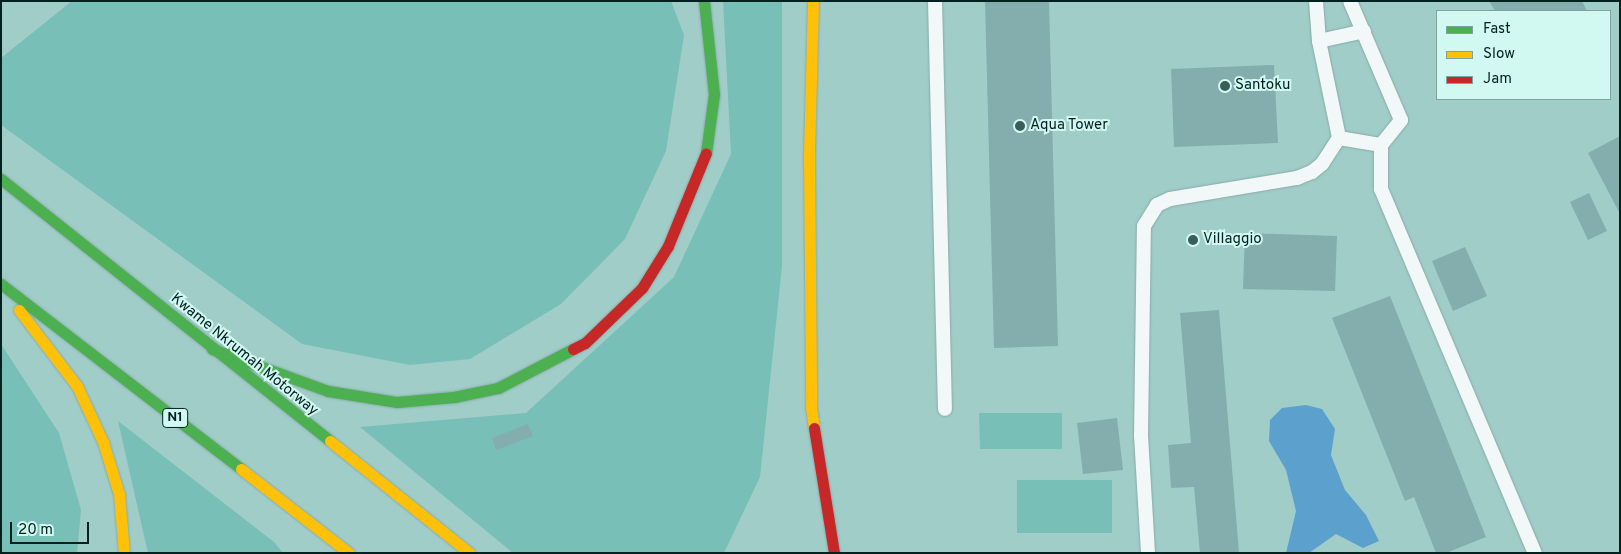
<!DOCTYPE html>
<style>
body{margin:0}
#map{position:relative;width:1621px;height:554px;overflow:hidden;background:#a1cdc8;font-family:Overpass,sans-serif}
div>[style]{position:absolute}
.green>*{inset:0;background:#78bfb7}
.water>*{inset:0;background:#5ca1cd}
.building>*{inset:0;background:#84adae}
.roads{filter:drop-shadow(0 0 1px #88aba8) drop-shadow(0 0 1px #88aba8)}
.lane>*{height:14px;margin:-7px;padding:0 7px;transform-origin:7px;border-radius:7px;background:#f1f8f7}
.fast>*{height:11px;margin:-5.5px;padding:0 5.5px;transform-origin:5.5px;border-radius:5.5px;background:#4caf50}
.slow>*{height:11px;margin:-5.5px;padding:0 5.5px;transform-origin:5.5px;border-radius:5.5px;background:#ffc107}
.jam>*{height:11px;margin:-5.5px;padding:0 5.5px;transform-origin:5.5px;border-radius:5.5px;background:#c62828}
.dots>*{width:14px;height:14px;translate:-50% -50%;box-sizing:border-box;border:2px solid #d2f8f2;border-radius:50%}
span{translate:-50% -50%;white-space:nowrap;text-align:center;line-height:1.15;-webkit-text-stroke:4px #d2f8f2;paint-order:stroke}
.shield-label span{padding:1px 4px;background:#d2f8f2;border:1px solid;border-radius:4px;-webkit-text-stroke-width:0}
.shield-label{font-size:14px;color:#00221f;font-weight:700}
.poi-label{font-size:15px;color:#00221f}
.left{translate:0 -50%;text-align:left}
.street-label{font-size:15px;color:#00221f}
.frame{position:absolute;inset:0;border:2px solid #00221f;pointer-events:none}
.legend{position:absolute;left:1436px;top:10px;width:175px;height:90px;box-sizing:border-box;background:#d2f8f2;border:1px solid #7ea29e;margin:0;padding:6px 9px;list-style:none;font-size:15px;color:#00221f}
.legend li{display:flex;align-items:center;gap:10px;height:25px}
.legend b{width:25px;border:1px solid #7ea29e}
.scale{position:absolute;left:10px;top:522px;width:79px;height:22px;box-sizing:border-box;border:2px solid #00221f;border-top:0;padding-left:6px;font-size:15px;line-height:18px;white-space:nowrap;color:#00221f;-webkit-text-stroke:4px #d2f8f2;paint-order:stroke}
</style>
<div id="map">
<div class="green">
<div style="clip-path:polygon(72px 1px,671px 1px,684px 35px,666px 151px,625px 239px,561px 304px,470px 359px,410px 365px,302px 344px,1px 125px,1px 58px)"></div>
<div style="clip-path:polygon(723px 1px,782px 1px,782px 266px,760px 477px,724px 553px,513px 553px,360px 427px,526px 413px,674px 277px,731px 154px)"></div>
<div style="clip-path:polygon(1px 344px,59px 433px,81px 510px,77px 553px,1px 553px)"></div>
<div style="clip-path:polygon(979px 413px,1062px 413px,1062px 449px,980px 449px)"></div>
<div style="clip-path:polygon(118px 421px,274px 542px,283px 553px,148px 553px)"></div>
<div style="clip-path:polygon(1017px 480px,1112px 480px,1112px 533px,1017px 533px)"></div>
</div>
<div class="water">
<div style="clip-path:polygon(1306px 405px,1322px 409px,1335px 429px,1331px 455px,1345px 490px,1366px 515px,1379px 541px,1363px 548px,1336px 534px,1309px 553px,1286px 553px,1296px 511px,1286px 470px,1269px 441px,1270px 420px,1282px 408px)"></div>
</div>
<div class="building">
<div style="clip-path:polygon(985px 1px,1049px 1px,1058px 346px,994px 348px)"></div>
<div style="clip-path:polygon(1489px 1px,1582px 1px,1587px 11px,1495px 11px)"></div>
<div style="clip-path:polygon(1274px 65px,1278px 143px,1174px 147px,1171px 69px)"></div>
<div style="clip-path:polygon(1620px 136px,1620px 214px,1588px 153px)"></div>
<div style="clip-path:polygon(1589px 193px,1607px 231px,1588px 240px,1570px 202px)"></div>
<div style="clip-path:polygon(1245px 233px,1337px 236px,1335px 291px,1243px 289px)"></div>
<div style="clip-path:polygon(1465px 247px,1487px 296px,1453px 311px,1432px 261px)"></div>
<div style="clip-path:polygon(1390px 296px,1486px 537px,1446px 553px,1436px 553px,1414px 497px,1405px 501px,1332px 318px)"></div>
<div style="clip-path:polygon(1219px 310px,1239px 553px,1200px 553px,1194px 487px,1171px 488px,1168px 445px,1191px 443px,1180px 313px)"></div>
<div style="clip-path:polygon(1117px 418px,1123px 470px,1083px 474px,1077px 423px)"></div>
<div style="clip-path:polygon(528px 424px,533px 436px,496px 450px,492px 438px)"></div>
</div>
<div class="roads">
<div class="lane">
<div style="left:935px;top:1px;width:408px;rotate:88.6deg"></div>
<div style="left:1316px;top:1px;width:40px;rotate:85.7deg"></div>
<div style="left:1319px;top:41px;width:99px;rotate:78.3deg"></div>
<div style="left:1339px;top:138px;width:43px;rotate:9.5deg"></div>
<div style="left:1381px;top:145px;width:32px;rotate:-51deg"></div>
<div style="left:1401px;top:120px;width:129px;rotate:-113.2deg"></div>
<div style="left:1319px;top:41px;width:46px;rotate:-12.5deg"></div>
<div style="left:1381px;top:145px;width:44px;rotate:90deg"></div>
<div style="left:1381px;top:189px;width:395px;rotate:67.1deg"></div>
<div style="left:1148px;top:553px;width:117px;rotate:-93.4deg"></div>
<div style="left:1141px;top:436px;width:210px;rotate:-89.2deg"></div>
<div style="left:1144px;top:226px;width:25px;rotate:-58deg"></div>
<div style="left:1157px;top:205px;width:14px;rotate:-25deg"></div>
<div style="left:1170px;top:199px;width:129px;rotate:-9.4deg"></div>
<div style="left:1297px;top:178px;width:16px;rotate:-22deg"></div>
<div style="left:1312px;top:172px;width:13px;rotate:-39deg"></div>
<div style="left:1322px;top:164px;width:31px;rotate:-57deg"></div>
</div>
<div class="fast">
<div style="left:704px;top:1px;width:94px;rotate:83.9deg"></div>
<div style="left:714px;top:94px;width:60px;rotate:97.7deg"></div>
<div style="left:1px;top:179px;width:421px;rotate:38.5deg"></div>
<div style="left:1px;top:284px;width:303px;rotate:37.6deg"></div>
<div style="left:212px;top:349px;width:123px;rotate:19.9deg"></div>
<div style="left:328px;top:391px;width:70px;rotate:9.1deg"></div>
<div style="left:397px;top:402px;width:57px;rotate:-5deg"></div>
<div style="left:454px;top:397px;width:45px;rotate:-11.6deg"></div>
<div style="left:498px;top:388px;width:85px;rotate:-27.5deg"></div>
</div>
<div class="slow">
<div style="left:813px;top:1px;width:158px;rotate:91.5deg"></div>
<div style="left:809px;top:159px;width:248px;rotate:89.5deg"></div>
<div style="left:811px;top:407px;width:21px;rotate:82deg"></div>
<div style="left:19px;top:310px;width:96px;rotate:52.7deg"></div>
<div style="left:77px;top:386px;width:62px;rotate:65.1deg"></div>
<div style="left:103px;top:442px;width:54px;rotate:72.9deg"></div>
<div style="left:119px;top:494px;width:59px;rotate:85.2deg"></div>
<div style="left:330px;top:441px;width:179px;rotate:38.7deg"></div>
<div style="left:241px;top:469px;width:137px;rotate:37.9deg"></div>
</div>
<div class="jam">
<div style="left:573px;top:349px;width:13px;rotate:-27deg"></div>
<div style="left:585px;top:343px;width:79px;rotate:-44deg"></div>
<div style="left:642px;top:288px;width:49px;rotate:-58.2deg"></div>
<div style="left:668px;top:246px;width:100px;rotate:-67.8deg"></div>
<div style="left:814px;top:428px;width:127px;rotate:80.9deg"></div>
</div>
</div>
<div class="dots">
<div style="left:1225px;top:86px;background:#385e5a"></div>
<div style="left:1020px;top:126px;background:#385e5a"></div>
<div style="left:1193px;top:240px;background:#385e5a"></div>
</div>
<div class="shield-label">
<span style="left:175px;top:418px">N1</span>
</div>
<div class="poi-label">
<span class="left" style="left:1235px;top:86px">Santoku</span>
<span class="left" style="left:1030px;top:126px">Aqua Tower</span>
<span class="left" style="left:1203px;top:240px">Villaggio</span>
</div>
<div class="street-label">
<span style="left:244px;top:355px;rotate:39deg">Kwame Nkrumah Motorway</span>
</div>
<div class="frame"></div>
<ul class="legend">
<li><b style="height:6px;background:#4caf50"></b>Fast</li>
<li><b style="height:6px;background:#ffc107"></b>Slow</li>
<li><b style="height:6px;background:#c62828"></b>Jam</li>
</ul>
<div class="scale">20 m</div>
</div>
